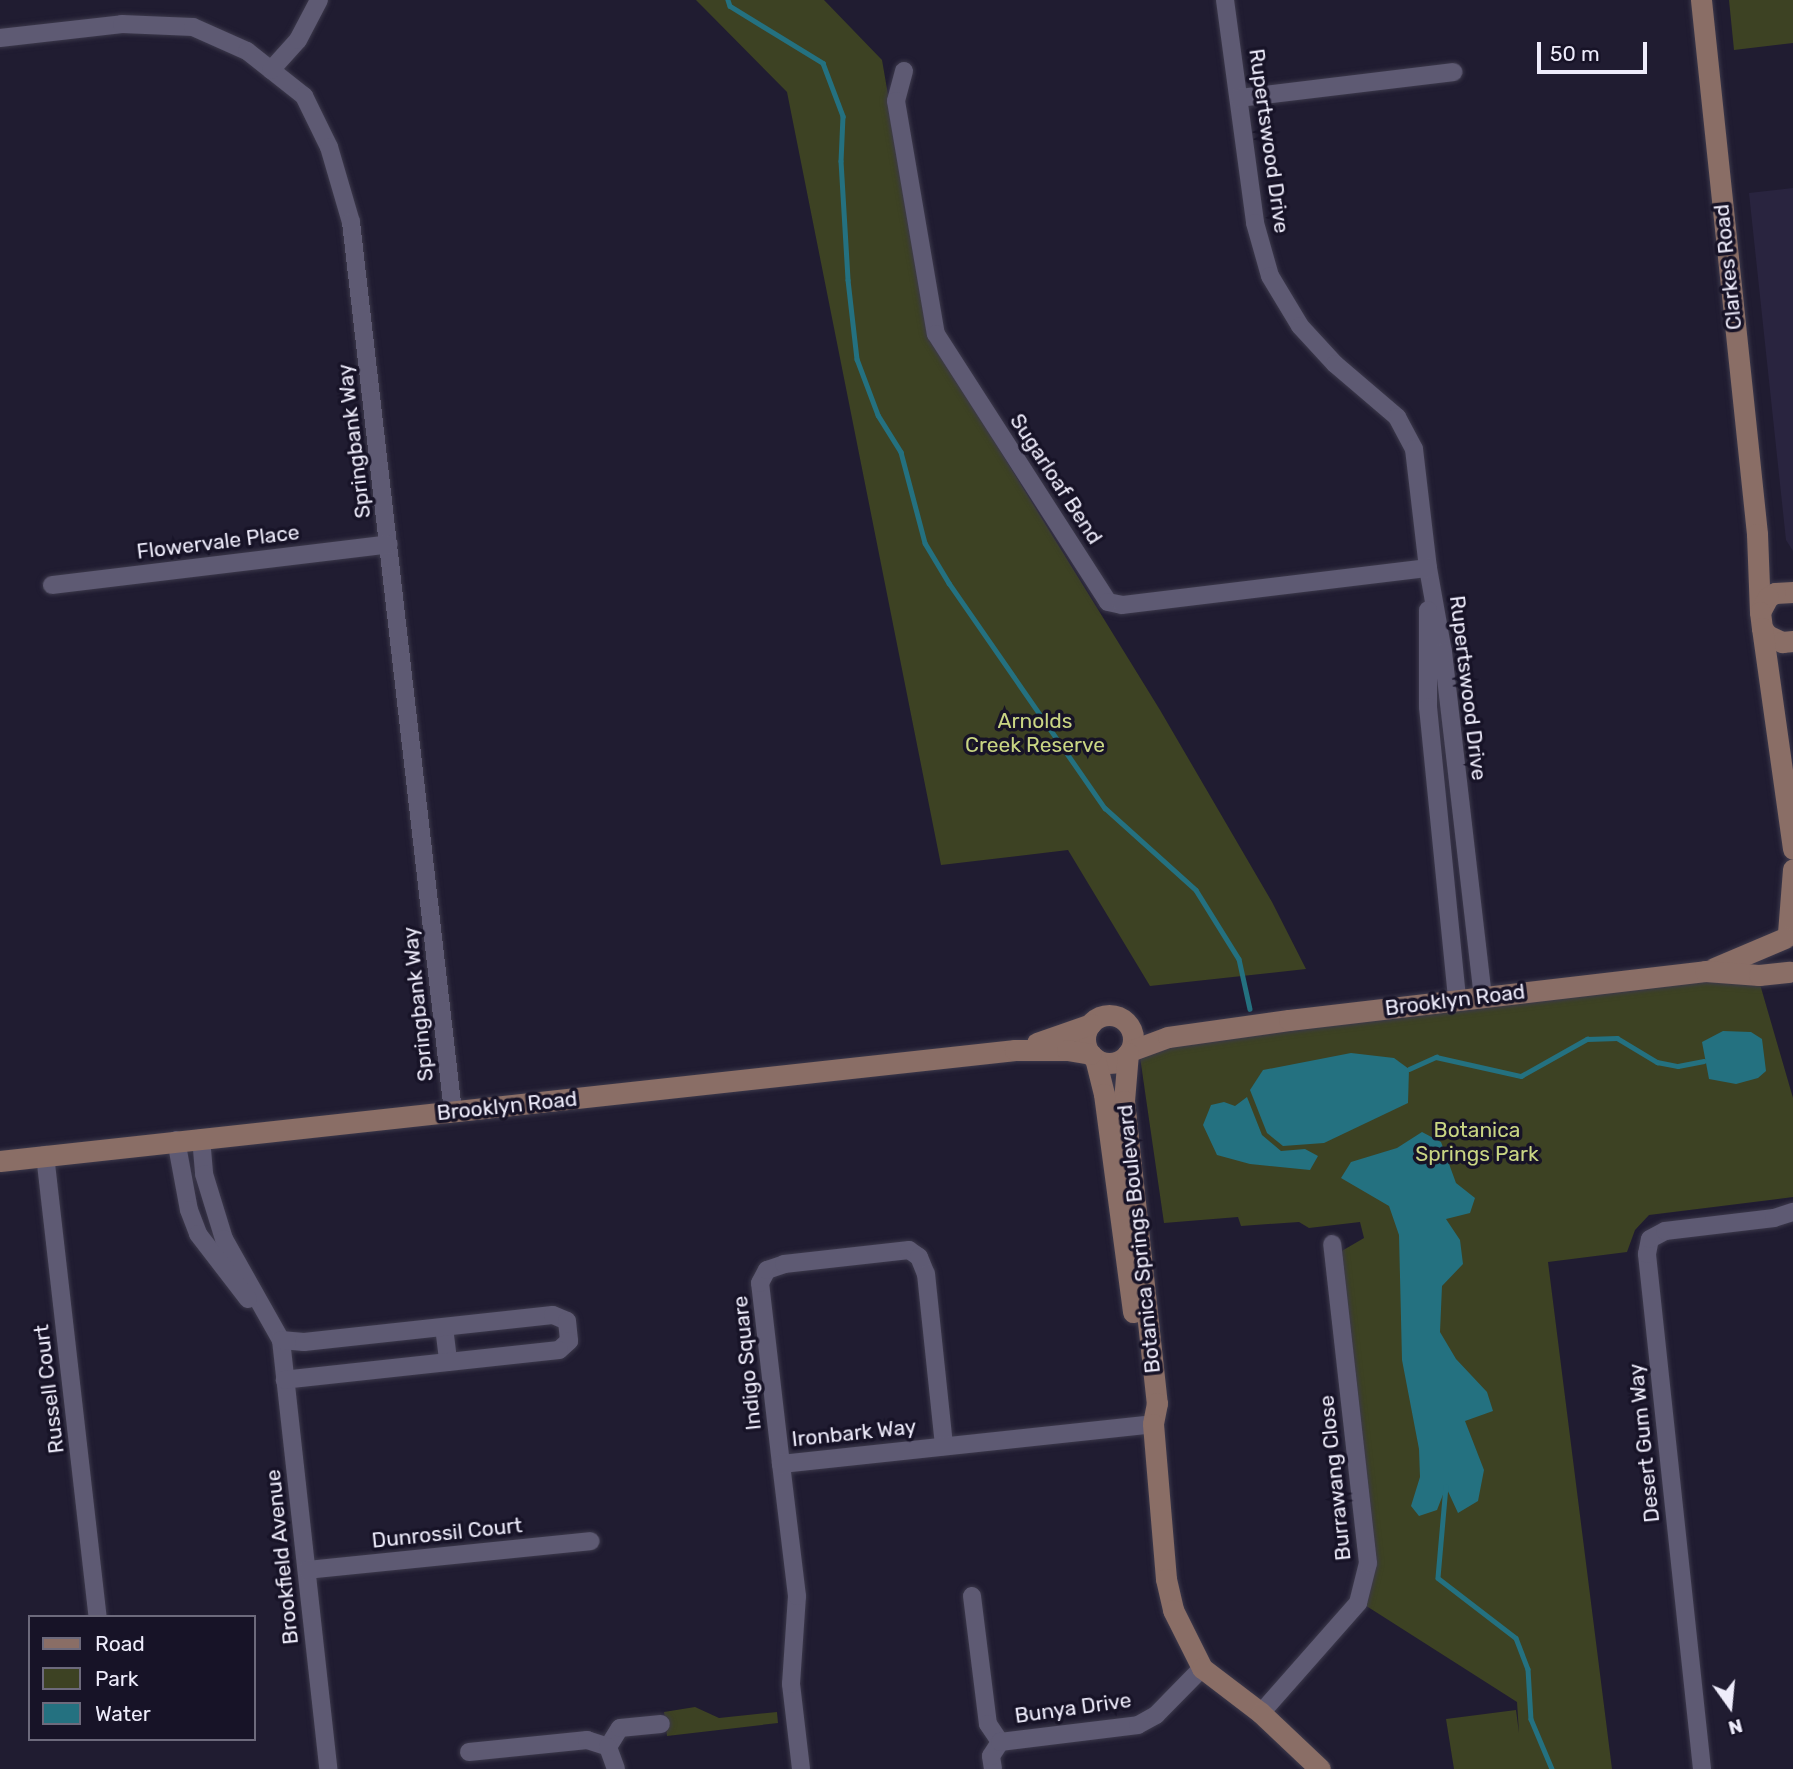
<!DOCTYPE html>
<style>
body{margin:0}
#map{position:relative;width:1793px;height:1769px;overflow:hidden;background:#201c31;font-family:Rubik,sans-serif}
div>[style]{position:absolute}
.built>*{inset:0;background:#29243f}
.green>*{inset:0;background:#3d4223}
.water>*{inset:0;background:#247180}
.stream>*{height:4.5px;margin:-2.25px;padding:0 2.25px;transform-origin:2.25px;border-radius:2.25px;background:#247180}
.roads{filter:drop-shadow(0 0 2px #3c394b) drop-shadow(0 0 2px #3c394b)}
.street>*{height:18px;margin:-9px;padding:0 9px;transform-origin:9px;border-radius:9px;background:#5e5a73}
.secondary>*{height:21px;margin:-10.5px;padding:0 10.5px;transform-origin:10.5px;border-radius:10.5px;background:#8a6e66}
.secondary>.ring{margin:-10.5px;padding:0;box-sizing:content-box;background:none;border:21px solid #8a6e66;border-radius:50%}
span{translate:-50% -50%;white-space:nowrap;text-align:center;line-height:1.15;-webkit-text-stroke:7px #171327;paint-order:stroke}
.street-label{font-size:21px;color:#eeecfb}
.park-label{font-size:21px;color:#c9d583}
.legend{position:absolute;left:28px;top:1615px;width:228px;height:126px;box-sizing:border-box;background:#171327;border:2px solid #6d6a7c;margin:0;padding:9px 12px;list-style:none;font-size:21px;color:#eeecfb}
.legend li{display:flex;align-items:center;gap:14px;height:35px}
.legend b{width:35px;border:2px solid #6d6a7c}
.north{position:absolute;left:1695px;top:1671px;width:70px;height:70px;-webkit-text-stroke:5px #171327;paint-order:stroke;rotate:165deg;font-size:19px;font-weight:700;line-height:28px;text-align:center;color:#eeecfb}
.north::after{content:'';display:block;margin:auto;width:24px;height:32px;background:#eeecfb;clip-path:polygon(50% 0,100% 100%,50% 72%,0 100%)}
.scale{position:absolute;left:1537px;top:42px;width:110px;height:32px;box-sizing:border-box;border:4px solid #eeecfb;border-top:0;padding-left:9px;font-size:21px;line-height:24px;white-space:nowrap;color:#eeecfb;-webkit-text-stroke:5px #171327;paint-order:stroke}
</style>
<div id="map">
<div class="built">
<div style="clip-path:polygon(1793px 188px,1793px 551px,1786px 540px,1749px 193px)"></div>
</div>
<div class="green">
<div style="clip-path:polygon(696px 0,824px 0,882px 60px,930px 337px,1160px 710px,1272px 902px,1306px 969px,1150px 986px,1068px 850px,941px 865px,787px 92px)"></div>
<div style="clip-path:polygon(1729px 0,1793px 0,1793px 43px,1734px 50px)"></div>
<div style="clip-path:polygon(1755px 967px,1793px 1098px,1793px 1197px,1649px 1215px,1635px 1230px,1627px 1252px,1548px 1262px,1612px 1769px,1454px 1769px,1446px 1719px,1516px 1710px,1519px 1733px,1517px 1702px,1357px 1600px,1374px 1562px,1340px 1252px,1364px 1238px,1360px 1222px,1309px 1228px,1299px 1222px,1241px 1226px,1238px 1217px,1164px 1223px,1140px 1057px,1157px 1040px)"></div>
<div style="clip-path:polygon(695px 1707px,719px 1718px,777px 1712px,778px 1723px,667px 1736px,664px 1712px)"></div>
</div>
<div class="water">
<div style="clip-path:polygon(1723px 1031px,1751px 1032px,1762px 1039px,1766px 1071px,1758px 1078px,1736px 1084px,1709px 1079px,1702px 1042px)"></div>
<div style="clip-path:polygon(1351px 1053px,1394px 1058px,1409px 1069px,1408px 1103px,1324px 1143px,1283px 1146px,1267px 1133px,1250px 1090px,1263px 1070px)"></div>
<div style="clip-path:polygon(1247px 1097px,1262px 1135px,1281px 1151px,1305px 1149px,1318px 1156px,1310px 1170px,1250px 1164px,1217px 1155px,1203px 1125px,1211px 1105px,1224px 1102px,1235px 1106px)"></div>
<div style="clip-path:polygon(1422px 1132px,1441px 1142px,1456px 1183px,1475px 1198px,1470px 1213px,1446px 1219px,1460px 1240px,1463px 1264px,1442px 1286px,1440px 1332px,1456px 1359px,1487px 1392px,1493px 1411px,1465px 1421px,1484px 1470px,1478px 1501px,1458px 1513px,1446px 1487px,1437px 1510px,1419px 1516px,1411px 1506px,1420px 1477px,1419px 1449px,1402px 1360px,1399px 1235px,1389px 1206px,1341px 1178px,1351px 1162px,1397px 1148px)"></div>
</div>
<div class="stream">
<div style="left:728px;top:0;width:6px;rotate:72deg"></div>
<div style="left:730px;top:6px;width:109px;rotate:31.5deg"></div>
<div style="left:823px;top:63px;width:57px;rotate:69.3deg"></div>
<div style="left:843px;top:116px;width:45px;rotate:92.5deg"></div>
<div style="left:841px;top:161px;width:119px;rotate:86.6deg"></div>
<div style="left:848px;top:280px;width:80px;rotate:83.5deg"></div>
<div style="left:857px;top:359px;width:60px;rotate:69.4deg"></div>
<div style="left:878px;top:415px;width:44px;rotate:58.1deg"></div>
<div style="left:901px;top:452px;width:94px;rotate:75.2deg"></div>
<div style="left:925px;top:543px;width:47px;rotate:59deg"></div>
<div style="left:949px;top:583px;width:274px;rotate:55.3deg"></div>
<div style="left:1105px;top:808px;width:122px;rotate:42deg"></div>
<div style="left:1196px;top:890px;width:81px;rotate:58.1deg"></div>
<div style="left:1239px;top:959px;width:51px;rotate:77.6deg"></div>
<div style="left:1409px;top:1069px;width:30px;rotate:-24deg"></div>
<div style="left:1436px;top:1057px;width:87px;rotate:12.6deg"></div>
<div style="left:1521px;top:1076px;width:76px;rotate:-29.3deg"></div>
<div style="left:1587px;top:1039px;width:30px;rotate:-2deg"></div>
<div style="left:1617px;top:1038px;width:47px;rotate:31deg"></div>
<div style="left:1657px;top:1062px;width:21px;rotate:11deg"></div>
<div style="left:1678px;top:1066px;width:26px;rotate:-11deg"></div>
<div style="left:1446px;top:1486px;width:92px;rotate:95deg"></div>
<div style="left:1438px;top:1578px;width:98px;rotate:37.6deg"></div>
<div style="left:1516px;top:1638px;width:33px;rotate:69deg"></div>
<div style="left:1528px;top:1669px;width:50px;rotate:86.6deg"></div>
<div style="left:1531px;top:1719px;width:54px;rotate:67.2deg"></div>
</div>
<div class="roads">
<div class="street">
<div style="left:1225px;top:0;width:225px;rotate:82.3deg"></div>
<div style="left:1255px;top:223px;width:55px;rotate:74.2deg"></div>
<div style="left:1270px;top:276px;width:58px;rotate:59deg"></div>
<div style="left:1300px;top:326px;width:52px;rotate:47.4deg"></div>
<div style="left:1335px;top:364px;width:82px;rotate:40.5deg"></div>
<div style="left:1397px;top:417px;width:36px;rotate:62deg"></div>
<div style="left:1414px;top:449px;width:120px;rotate:83.3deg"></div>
<div style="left:1428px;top:568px;width:85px;rotate:79.9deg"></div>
<div style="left:1443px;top:652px;width:347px;rotate:83.4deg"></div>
<div style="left:0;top:38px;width:123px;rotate:-6.5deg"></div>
<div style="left:122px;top:24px;width:71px;rotate:2.4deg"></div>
<div style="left:193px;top:27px;width:59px;rotate:24deg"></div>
<div style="left:247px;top:51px;width:73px;rotate:38.3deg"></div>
<div style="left:304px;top:96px;width:57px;rotate:63.9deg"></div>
<div style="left:329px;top:147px;width:78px;rotate:73.7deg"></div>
<div style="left:351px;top:222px;width:896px;rotate:83.46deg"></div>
<div style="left:271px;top:70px;width:40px;rotate:-48deg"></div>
<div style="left:298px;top:40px;width:45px;rotate:-62.3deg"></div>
<div style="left:904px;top:71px;width:31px;rotate:105deg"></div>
<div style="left:896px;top:101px;width:236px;rotate:80.3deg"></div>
<div style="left:936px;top:334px;width:318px;rotate:57.3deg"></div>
<div style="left:1108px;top:602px;width:14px;rotate:12deg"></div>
<div style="left:1122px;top:605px;width:308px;rotate:-6.9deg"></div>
<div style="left:1239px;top:98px;width:216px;rotate:-6.9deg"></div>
<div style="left:52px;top:585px;width:339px;rotate:-6.9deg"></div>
<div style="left:1428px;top:610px;width:97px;rotate:90deg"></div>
<div style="left:1428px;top:707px;width:294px;rotate:84.3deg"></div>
<div style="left:201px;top:1138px;width:36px;rotate:85deg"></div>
<div style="left:204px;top:1174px;width:68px;rotate:72.9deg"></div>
<div style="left:224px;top:1239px;width:116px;rotate:60.6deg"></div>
<div style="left:281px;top:1340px;width:432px;rotate:83.7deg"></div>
<div style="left:176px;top:1140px;width:71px;rotate:79.5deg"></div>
<div style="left:189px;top:1210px;width:26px;rotate:69deg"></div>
<div style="left:198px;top:1234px;width:82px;rotate:52.4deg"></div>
<div style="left:45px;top:1155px;width:465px;rotate:83.5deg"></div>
<div style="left:444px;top:1327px;width:35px;rotate:83deg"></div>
<div style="left:281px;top:1340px;width:23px;rotate:5deg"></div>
<div style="left:304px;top:1342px;width:250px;rotate:-6.2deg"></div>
<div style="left:553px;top:1315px;width:15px;rotate:23deg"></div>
<div style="left:567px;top:1321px;width:20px;rotate:84deg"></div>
<div style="left:569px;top:1341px;width:13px;rotate:138deg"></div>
<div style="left:559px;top:1350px;width:276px;rotate:173.8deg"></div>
<div style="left:781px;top:1464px;width:182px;rotate:-96.6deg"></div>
<div style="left:760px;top:1283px;width:15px;rotate:-62deg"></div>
<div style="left:767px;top:1270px;width:18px;rotate:-19deg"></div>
<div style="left:784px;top:1264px;width:126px;rotate:-6.4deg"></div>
<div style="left:909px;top:1250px;width:12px;rotate:35deg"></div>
<div style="left:919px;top:1257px;width:18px;rotate:68deg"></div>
<div style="left:926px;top:1274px;width:173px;rotate:84deg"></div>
<div style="left:307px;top:1570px;width:285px;rotate:-5.8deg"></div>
<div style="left:972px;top:1596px;width:129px;rotate:82.9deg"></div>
<div style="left:988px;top:1724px;width:22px;rotate:56deg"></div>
<div style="left:1261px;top:1713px;width:147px;rotate:-48.6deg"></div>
<div style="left:1358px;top:1603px;width:41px;rotate:-76deg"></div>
<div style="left:1368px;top:1563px;width:321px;rotate:-96.4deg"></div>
<div style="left:608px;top:1747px;width:22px;rotate:-58deg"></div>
<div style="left:620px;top:1728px;width:41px;rotate:-5.6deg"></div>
<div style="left:469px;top:1752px;width:119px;rotate:-5.8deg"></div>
<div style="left:587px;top:1740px;width:22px;rotate:18deg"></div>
<div style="left:608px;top:1747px;width:23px;rotate:70deg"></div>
<div style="left:801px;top:1769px;width:86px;rotate:-96.7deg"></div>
<div style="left:791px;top:1684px;width:88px;rotate:-86.1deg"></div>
<div style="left:797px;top:1596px;width:133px;rotate:-96.9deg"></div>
<div style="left:781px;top:1464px;width:374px;rotate:-6.1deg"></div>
<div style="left:993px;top:1769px;width:13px;rotate:-99deg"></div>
<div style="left:991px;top:1756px;width:17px;rotate:-57deg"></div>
<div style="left:1000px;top:1742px;width:139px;rotate:-7deg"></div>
<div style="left:1138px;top:1725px;width:21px;rotate:-29deg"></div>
<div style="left:1156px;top:1715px;width:66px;rotate:-45.6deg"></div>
<div style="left:1702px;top:1769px;width:518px;rotate:-96.1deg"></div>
<div style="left:1647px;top:1254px;width:15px;rotate:-79deg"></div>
<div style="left:1650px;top:1239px;width:17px;rotate:-28deg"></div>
<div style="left:1665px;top:1231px;width:110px;rotate:-6.8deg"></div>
<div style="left:1774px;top:1218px;width:20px;rotate:-18deg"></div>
</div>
<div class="secondary">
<div style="left:1701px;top:0;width:537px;rotate:84.01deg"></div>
<div style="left:1757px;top:534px;width:78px;rotate:87.8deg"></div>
<div style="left:1793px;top:592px;width:18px;rotate:177deg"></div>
<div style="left:1775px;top:593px;width:8px;rotate:150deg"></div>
<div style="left:1768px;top:597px;width:17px;rotate:118deg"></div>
<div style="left:1760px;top:612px;width:16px;rotate:83deg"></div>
<div style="left:1762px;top:628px;width:9px;rotate:54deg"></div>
<div style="left:1767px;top:635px;width:17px;rotate:25deg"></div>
<div style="left:1782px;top:642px;width:11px;rotate:-5deg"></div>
<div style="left:1762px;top:628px;width:223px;rotate:82deg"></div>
<div style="left:1788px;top:933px;width:64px;rotate:-85.5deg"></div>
<div style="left:1714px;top:968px;width:77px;rotate:-22.9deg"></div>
<div class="ring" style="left:1085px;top:1015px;width:27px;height:27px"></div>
<div style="left:1037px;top:1043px;width:57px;rotate:-19.4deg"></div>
<div style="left:1130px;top:1051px;width:40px;rotate:-20.2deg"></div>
<div style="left:1168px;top:1037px;width:122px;rotate:-8deg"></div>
<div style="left:1289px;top:1020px;width:419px;rotate:-6.7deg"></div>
<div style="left:1705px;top:971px;width:54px;rotate:4.2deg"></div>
<div style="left:1759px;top:975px;width:31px;rotate:-6deg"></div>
<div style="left:1128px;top:1053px;width:48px;rotate:94.8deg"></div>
<div style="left:1124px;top:1101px;width:304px;rotate:83.8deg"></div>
<div style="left:1157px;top:1403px;width:21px;rotate:101deg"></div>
<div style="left:1153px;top:1424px;width:156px;rotate:85.2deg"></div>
<div style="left:1166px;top:1579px;width:32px;rotate:77deg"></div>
<div style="left:1173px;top:1610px;width:65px;rotate:63.4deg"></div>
<div style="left:1202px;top:1668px;width:74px;rotate:37.3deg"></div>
<div style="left:1261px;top:1713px;width:81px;rotate:43.5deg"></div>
<div style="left:1095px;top:1058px;width:37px;rotate:76deg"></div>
<div style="left:1104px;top:1094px;width:220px;rotate:82.4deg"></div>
<div style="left:0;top:1161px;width:1021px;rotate:-6.24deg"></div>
<div style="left:1015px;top:1050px;width:52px"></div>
<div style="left:1067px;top:1050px;width:24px;rotate:9deg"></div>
</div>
</div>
<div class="street-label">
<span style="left:1269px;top:141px;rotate:82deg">Rupertswood Drive</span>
<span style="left:1728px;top:267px;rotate:-96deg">Clarkes Road</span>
<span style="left:354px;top:441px;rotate:-97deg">Springbank Way</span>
<span style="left:1056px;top:479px;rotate:57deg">Sugarloaf Bend</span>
<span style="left:218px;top:542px;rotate:-7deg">Flowervale Place</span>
<span style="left:1468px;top:688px;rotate:83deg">Rupertswood Drive</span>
<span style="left:1455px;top:1000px;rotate:-7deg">Brooklyn Road</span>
<span style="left:418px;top:1004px;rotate:-96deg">Springbank Way</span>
<span style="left:507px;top:1106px;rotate:-6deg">Brooklyn Road</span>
<span style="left:1139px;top:1239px;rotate:-96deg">Botanica Springs Boulevard</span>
<span style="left:747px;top:1363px;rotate:-96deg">Indigo Square</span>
<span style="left:49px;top:1389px;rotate:-97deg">Russell Court</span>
<span style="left:854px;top:1433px;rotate:-6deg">Ironbark Way</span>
<span style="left:1644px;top:1443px;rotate:-96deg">Desert Gum Way</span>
<span style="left:1335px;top:1478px;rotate:-96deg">Burrawang Close</span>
<span style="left:447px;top:1533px;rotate:-6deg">Dunrossil Court</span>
<span style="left:282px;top:1557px;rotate:-96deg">Brookfield Avenue</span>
<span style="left:1073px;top:1708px;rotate:-8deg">Bunya Drive</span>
</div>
<div class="park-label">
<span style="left:1035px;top:733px">Arnolds<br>Creek Reserve</span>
<span style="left:1477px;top:1142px">Botanica<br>Springs Park</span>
</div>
<ul class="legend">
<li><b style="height:9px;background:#8a6e66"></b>Road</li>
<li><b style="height:19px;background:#3d4223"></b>Park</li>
<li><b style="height:19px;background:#247180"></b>Water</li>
</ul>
<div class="north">N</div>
<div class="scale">50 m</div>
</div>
